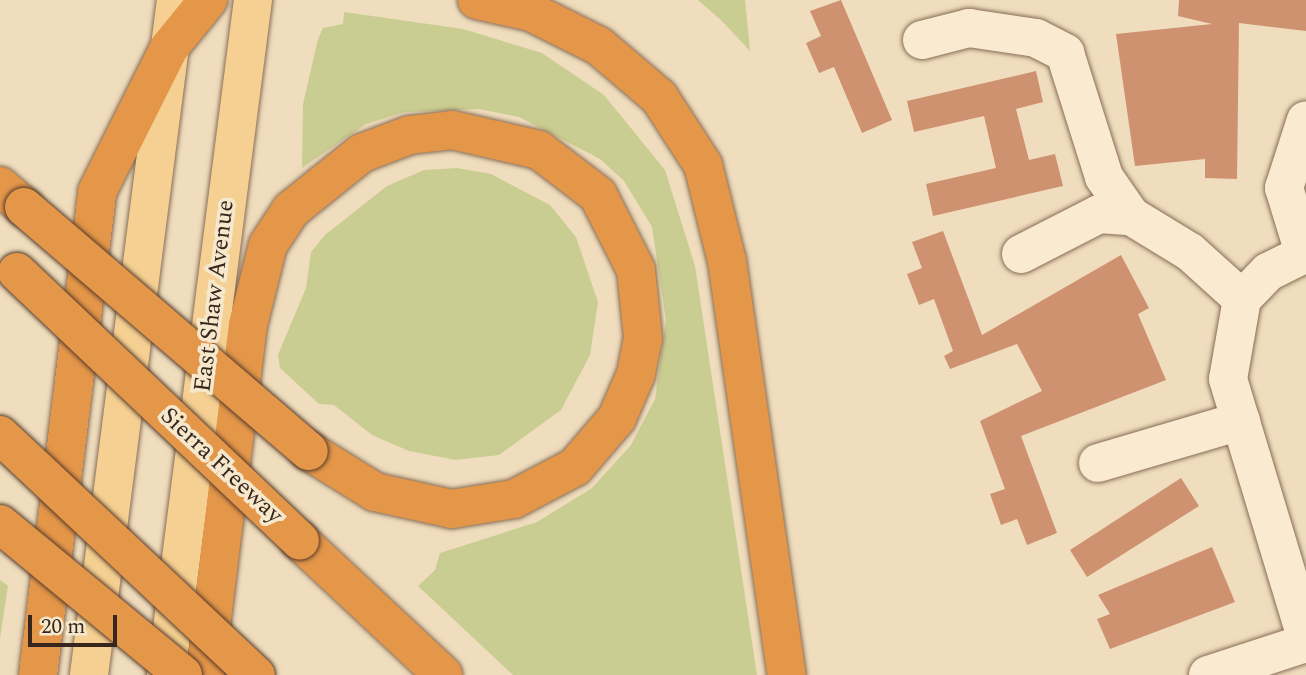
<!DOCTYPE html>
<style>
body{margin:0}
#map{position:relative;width:1306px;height:675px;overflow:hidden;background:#efddbd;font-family:Spectral,serif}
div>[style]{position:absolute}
.green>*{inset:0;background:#cacd91}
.building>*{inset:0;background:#cf9271}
.roads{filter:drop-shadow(0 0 2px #886d56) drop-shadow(0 0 2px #886d56)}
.minor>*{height:38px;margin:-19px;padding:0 19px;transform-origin:19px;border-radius:19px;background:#faebd0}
.major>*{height:38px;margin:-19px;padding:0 19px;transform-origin:19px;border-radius:19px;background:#f5d092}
.highway>*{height:38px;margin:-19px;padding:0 19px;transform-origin:19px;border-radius:19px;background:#e49649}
.bridges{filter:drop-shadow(0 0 2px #553b2a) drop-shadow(0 0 2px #553b2a)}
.highway-bridge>*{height:38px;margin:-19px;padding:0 19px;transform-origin:19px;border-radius:19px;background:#e49649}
span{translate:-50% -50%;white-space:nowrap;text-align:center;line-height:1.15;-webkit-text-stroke:7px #f6e8cd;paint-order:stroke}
.street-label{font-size:24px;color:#36261b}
.scale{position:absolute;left:28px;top:615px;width:89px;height:32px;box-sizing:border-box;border:4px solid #36261b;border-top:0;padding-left:9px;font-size:21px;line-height:24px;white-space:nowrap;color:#36261b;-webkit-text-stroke:5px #f6e8cd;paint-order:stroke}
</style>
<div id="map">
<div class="green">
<div style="clip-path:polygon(698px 0,745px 0,750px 51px,722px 21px)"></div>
<div style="clip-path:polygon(344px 12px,463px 29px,542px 53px,604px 95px,665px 170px,695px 266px,757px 675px,513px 675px,418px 586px,435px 570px,440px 553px,537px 522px,592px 488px,631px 445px,655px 399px,666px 320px,652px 227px,624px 181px,600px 159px,519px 117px,479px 109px,405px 112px,366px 124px,302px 168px,303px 104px,318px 39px,323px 28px,343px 24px)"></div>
<div style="clip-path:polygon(457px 168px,491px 174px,550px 205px,576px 237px,598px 302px,590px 355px,561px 410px,499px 455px,456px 460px,409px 451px,372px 435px,334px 405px,319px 404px,280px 368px,278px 355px,306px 288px,311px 252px,325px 235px,387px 186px,424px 170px)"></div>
<div style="clip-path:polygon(0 580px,8px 586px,0 638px)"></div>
</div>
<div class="building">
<div style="clip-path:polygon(841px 0,892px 120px,862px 133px,834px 67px,819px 73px,806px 43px,821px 36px,810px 11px)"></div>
<div style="clip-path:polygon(1179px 0,1306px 0,1306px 31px,1239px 23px,1237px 179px,1205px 178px,1205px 159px,1135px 166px,1116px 34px,1212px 24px,1178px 16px)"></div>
<div style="clip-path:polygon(1036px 71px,1043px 102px,1016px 109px,1029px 160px,1055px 154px,1063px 186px,933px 216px,926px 184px,996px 168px,984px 116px,914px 132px,907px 101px)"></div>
<div style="clip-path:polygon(943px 231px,982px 335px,1121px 255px,1149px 308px,1138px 314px,1166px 380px,1021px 436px,1057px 533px,1027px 545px,1017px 519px,1001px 525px,990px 494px,1005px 489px,980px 421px,1042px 391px,1017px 344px,950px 369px,944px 356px,953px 351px,934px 299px,919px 305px,907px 274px,922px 268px,912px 242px)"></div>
<div style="clip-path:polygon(1181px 478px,1199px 506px,1087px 577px,1070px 550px)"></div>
<div style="clip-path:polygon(1212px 547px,1235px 602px,1110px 649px,1097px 619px,1110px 614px,1098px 595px)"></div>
</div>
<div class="roads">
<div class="minor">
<div style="left:922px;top:40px;width:49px;rotate:-14.3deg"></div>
<div style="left:969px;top:28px;width:68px;rotate:8.5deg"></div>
<div style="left:1036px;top:38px;width:33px;rotate:27deg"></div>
<div style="left:1065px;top:53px;width:130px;rotate:72.5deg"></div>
<div style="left:1104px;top:177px;width:47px;rotate:55.3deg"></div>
<div style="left:1131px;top:216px;width:69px;rotate:31.4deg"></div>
<div style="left:1190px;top:252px;width:70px;rotate:42.1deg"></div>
<div style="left:1304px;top:253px;width:68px;rotate:-107.1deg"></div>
<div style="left:1284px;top:188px;width:71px;rotate:-72.1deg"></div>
<div style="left:1306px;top:253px;width:42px;rotate:153.4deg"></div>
<div style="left:1268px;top:272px;width:37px;rotate:134deg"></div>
<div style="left:1242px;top:299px;width:81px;rotate:99.9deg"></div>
<div style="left:1228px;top:379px;width:270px;rotate:73.2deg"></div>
<div style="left:1021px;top:254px;width:88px;rotate:-27.1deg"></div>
<div style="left:1099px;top:214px;width:32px;rotate:4deg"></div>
<div style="left:1098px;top:463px;width:149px;rotate:-16.4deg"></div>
<div style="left:1208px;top:675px;width:103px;rotate:-18.1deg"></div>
</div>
<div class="major">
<div style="left:89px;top:675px;width:681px;rotate:-82.66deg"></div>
<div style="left:166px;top:675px;width:681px;rotate:-82.66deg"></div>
</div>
<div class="highway">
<div style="left:477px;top:0;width:55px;rotate:12.5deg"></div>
<div style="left:531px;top:12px;width:76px;rotate:26.6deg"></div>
<div style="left:599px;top:46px;width:79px;rotate:40.4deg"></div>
<div style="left:659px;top:97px;width:81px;rotate:57.1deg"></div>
<div style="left:703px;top:165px;width:99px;rotate:76deg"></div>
<div style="left:727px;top:261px;width:418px;rotate:81.8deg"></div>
<div style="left:0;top:186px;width:32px;rotate:41deg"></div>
<div style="left:300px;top:541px;width:196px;rotate:43.1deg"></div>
<div style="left:38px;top:675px;width:487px;rotate:-83deg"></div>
<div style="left:97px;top:192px;width:161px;rotate:-63.4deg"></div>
<div style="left:169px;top:48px;width:62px;rotate:-50.9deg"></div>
<div style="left:205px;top:675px;width:353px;rotate:-83deg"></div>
<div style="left:248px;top:325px;width:82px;rotate:-76deg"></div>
<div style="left:268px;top:245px;width:42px;rotate:-56.7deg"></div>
<div style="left:291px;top:210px;width:91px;rotate:-38.8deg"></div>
<div style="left:362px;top:153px;width:51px;rotate:-20.6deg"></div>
<div style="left:410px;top:135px;width:42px;rotate:-6.8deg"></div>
<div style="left:452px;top:130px;width:89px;rotate:12.9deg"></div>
<div style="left:539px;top:150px;width:74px;rotate:37.3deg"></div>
<div style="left:598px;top:195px;width:84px;rotate:63.1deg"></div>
<div style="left:636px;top:270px;width:68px;rotate:84.1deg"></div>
<div style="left:643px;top:338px;width:37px;rotate:101deg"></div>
<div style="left:636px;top:374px;width:48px;rotate:113.4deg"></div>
<div style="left:617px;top:418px;width:65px;rotate:130.6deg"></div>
<div style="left:575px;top:467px;width:69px;rotate:152.3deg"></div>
<div style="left:514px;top:499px;width:63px;rotate:170.8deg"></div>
<div style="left:452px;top:509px;width:79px;rotate:-167.6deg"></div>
<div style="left:375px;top:492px;width:78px;rotate:-148.2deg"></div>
</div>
</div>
<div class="bridges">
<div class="highway-bridge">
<div style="left:24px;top:207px;width:375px;rotate:40.6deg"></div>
<div style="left:17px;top:272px;width:390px;rotate:43.5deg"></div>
<div style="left:0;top:435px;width:351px;rotate:43.2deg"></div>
<div style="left:0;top:524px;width:237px;rotate:39.5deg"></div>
</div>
</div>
<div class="street-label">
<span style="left:215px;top:296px;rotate:-83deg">East Shaw Avenue</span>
<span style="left:221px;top:466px;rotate:43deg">Sierra Freeway</span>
</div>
<div class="scale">20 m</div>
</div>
